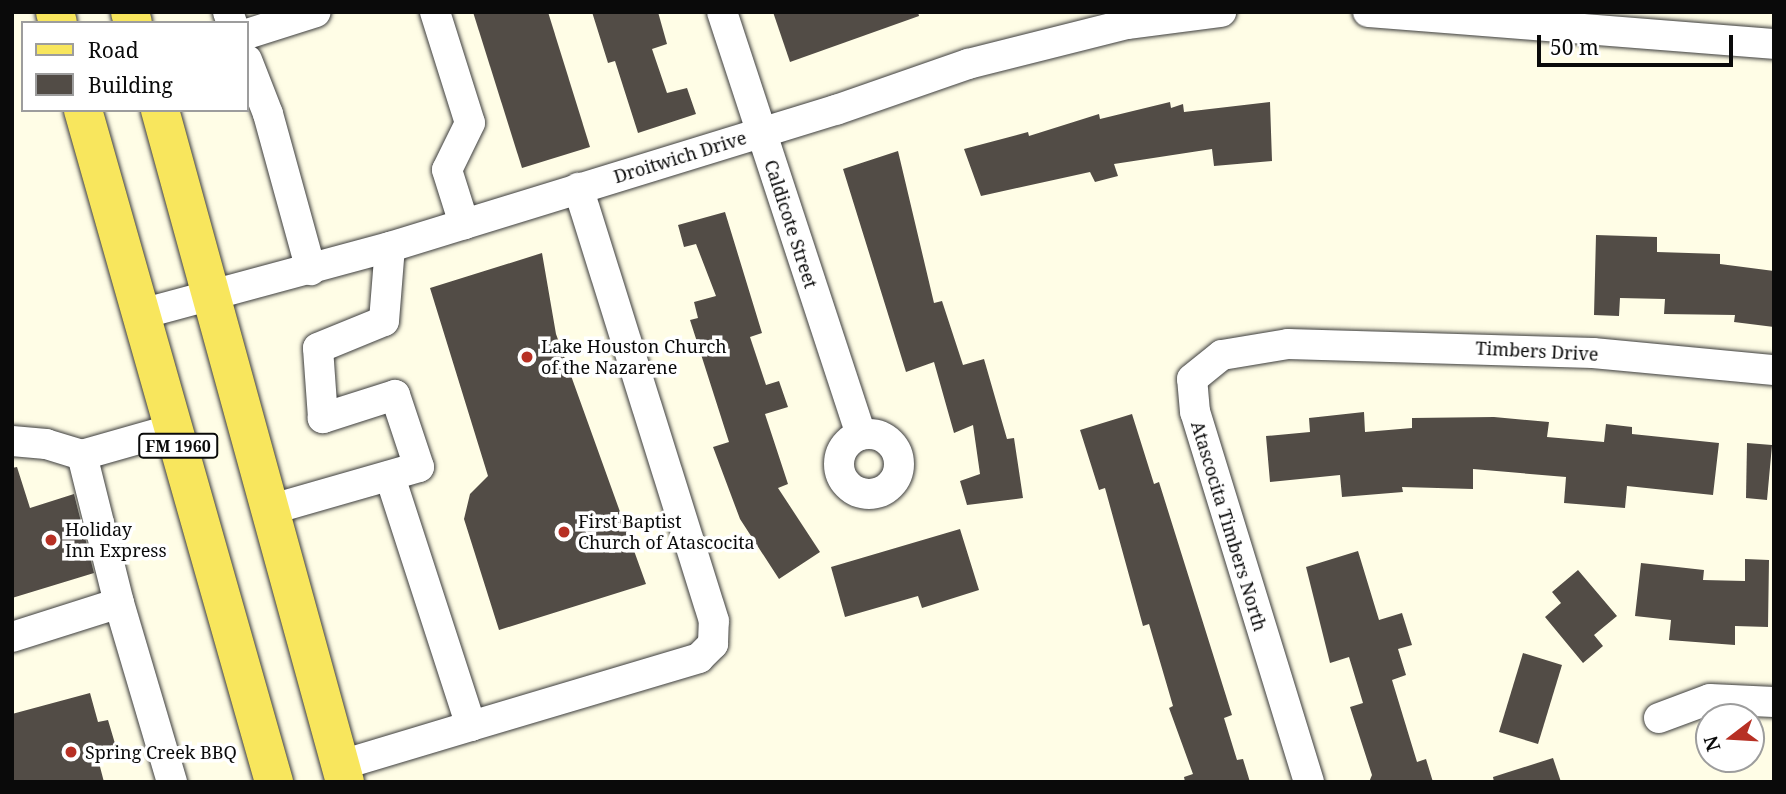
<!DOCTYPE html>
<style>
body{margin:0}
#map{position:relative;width:1786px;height:794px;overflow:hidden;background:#fffde6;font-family:"Noto Serif",serif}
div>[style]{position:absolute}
.building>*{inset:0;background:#524c46}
.roads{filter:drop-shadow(0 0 2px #3d3d3d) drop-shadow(0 0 2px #3d3d3d)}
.minor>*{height:30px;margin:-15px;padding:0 15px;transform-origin:15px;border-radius:15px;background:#fff}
.minor>.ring{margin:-15px;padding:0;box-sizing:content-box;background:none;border:30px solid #fff;border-radius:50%}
.major>*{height:38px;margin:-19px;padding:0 19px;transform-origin:19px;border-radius:19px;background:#f8e65d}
.dots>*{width:19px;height:19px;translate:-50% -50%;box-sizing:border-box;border:4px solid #fff;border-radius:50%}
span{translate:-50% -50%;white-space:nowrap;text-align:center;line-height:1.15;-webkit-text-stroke:7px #fff;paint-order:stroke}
.shield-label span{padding:2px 5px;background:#fff;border:2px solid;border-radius:5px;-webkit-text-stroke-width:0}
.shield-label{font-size:16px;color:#0a0a0a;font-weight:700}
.street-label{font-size:18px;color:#0a0a0a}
.poi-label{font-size:18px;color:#0a0a0a}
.left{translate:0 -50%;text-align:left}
.frame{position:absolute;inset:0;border:14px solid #0a0a0a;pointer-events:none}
.legend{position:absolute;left:21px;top:21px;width:228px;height:91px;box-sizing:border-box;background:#fff;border:2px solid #9d9d9d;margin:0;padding:9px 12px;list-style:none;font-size:21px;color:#0a0a0a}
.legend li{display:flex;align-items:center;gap:14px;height:35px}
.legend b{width:35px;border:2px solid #9d9d9d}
.north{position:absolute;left:1695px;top:703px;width:70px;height:70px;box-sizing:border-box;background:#fff;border:2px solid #9d9d9d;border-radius:50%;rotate:253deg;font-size:19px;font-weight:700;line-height:28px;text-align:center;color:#0a0a0a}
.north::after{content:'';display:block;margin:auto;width:24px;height:32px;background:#b73024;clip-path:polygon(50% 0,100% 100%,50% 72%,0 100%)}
.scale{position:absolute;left:1537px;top:35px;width:196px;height:32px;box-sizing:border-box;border:4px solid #0a0a0a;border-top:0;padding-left:9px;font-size:21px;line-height:24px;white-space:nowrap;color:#0a0a0a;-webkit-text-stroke:5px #fff;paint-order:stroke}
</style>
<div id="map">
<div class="building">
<div style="clip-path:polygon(473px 12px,548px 12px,590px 147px,522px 168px)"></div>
<div style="clip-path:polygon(592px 12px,658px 12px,667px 44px,652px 49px,667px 93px,687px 88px,696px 114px,638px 133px,615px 61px,608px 63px)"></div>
<div style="clip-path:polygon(773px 12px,918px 12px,919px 16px,790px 62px)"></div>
<div style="clip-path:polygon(1170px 102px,1171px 108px,1183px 104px,1184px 112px,1270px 102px,1272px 161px,1214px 166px,1212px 149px,1114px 164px,1118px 176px,1095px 182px,1090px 172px,981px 196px,964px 149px,1028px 132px,1029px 136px,1099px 114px,1100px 119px)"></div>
<div style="clip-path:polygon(898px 151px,934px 303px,942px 301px,963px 365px,984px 359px,1007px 439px,1014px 438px,1023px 498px,967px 505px,960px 481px,980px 474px,973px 425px,954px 433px,934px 362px,906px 372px,843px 169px)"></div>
<div style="clip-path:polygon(725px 212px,762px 333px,750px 337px,766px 385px,779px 381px,788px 407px,765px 414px,788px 484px,778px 488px,820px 552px,779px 579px,740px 519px,713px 447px,729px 442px,690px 320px,698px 318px,694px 302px,716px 296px,696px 244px,684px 247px,678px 225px)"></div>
<div style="clip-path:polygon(1596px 235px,1657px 237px,1657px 252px,1720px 254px,1720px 264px,1774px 271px,1774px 327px,1734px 322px,1735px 315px,1664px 314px,1665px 299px,1620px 298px,1619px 316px,1594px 315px)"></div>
<div style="clip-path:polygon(542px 253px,556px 334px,646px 584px,499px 630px,464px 519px,470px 494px,488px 476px,430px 288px)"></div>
<div style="clip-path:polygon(1364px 412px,1365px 432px,1412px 428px,1412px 418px,1494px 417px,1549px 422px,1547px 437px,1604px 442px,1606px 424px,1632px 427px,1632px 434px,1719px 443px,1713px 495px,1627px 486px,1625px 508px,1564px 503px,1566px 477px,1473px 469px,1473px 489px,1402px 487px,1403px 492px,1342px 497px,1340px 475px,1270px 482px,1266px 436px,1310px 432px,1309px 418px)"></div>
<div style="clip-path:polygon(1132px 414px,1154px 484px,1159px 482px,1232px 715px,1224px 718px,1237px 760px,1243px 759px,1250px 782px,1185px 782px,1184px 777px,1193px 774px,1169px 708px,1173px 706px,1149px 624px,1143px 626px,1105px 488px,1099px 490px,1080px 430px)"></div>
<div style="clip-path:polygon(1747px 443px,1772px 445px,1767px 500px,1746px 498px)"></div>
<div style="clip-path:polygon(17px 467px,30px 508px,74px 494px,94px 573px,12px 598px,12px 468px)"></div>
<div style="clip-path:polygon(960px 529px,979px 590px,922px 608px,918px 596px,845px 617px,831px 567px)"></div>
<div style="clip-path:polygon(1358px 551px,1379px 620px,1402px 613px,1412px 645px,1398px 649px,1406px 675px,1392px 680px,1417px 762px,1426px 759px,1433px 782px,1369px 782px,1372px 775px,1350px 707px,1363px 703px,1349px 657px,1330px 663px,1306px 567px)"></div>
<div style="clip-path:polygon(1745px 559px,1769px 560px,1768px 627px,1735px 626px,1735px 645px,1669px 640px,1671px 620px,1635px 616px,1641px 563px,1704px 570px,1703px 580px,1745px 581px)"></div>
<div style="clip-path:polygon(1578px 570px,1617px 616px,1594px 635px,1603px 646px,1583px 663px,1545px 617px,1561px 603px,1552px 592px)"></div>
<div style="clip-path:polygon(1523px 653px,1562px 665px,1538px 744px,1499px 732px)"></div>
<div style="clip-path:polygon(90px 693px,98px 722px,108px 720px,119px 757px,99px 763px,104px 782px,12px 782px,12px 714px)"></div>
<div style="clip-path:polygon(1553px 758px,1561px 782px,1494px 782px,1493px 777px)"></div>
</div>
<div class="roads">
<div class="minor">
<div style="left:228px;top:12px;width:12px;rotate:70deg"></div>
<div style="left:435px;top:12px;width:116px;rotate:72.5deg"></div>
<div style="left:470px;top:123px;width:52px;rotate:116.1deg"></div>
<div style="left:447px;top:170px;width:57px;rotate:72.5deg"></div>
<div style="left:722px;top:12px;width:445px;rotate:71.8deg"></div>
<div style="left:1368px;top:12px;width:407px;rotate:4.5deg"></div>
<div style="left:247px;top:34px;width:72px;rotate:-17.7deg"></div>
<div style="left:247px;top:60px;width:58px;rotate:68.7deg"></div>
<div style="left:268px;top:114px;width:162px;rotate:74.6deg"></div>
<div style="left:141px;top:314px;width:258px;rotate:-15.1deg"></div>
<div style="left:390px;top:247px;width:467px;rotate:-17.1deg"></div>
<div style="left:836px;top:110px;width:140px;rotate:-19.2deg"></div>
<div style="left:968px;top:64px;width:164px;rotate:-14.1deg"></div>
<div style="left:1127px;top:24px;width:95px;rotate:-7.3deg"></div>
<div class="ring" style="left:839px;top:434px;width:30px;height:30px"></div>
<div style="left:12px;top:441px;width:34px;rotate:5deg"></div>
<div style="left:46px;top:444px;width:38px;rotate:17deg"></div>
<div style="left:82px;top:455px;width:95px;rotate:-15.9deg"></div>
<div style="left:269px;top:510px;width:156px;rotate:-16deg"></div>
<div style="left:419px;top:467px;width:76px;rotate:-108.4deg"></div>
<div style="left:395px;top:395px;width:76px;rotate:162.3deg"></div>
<div style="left:323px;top:418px;width:70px;rotate:-94.1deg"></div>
<div style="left:318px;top:348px;width:71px;rotate:-22.2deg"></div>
<div style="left:384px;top:321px;width:74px;rotate:-85.4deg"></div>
<div style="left:119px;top:603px;width:187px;rotate:73.5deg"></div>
<div style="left:12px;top:637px;width:112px;rotate:-17.6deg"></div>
<div style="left:119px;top:603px;width:153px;rotate:-104deg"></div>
<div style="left:1659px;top:718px;width:54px;rotate:-20.4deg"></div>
<div style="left:1710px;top:699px;width:64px;rotate:2.7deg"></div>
<div style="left:471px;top:726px;width:238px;rotate:-16.6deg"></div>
<div style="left:699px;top:658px;width:20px;rotate:-45deg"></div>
<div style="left:713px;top:644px;width:23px;rotate:-88deg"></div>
<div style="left:714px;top:621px;width:454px;rotate:-107.4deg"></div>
<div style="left:341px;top:765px;width:136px;rotate:-16.7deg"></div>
<div style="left:471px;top:726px;width:263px;rotate:-108deg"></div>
<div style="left:1309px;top:782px;width:387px;rotate:-107.1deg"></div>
<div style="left:1195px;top:412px;width:33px;rotate:-95deg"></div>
<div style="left:1192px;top:379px;width:38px;rotate:-39deg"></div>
<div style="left:1222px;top:355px;width:67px;rotate:-9.5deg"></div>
<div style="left:1288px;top:344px;width:305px;rotate:1.7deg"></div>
<div style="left:1593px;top:353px;width:182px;rotate:5.4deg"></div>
</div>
<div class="major">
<div style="left:55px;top:12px;width:11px;rotate:75deg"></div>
<div style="left:130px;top:12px;width:11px;rotate:75deg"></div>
<div style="left:83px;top:110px;width:699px;rotate:74.13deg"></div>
<div style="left:160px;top:110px;width:697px;rotate:74.61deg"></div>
</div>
</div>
<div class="dots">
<div style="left:527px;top:357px;background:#b73024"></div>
<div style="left:564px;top:532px;background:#b73024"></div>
<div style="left:51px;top:540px;background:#b73024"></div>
<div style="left:71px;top:752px;background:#b73024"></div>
</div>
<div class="shield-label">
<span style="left:178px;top:446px">FM 1960</span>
</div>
<div class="street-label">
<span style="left:680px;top:157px;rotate:-17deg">Droitwich Drive</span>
<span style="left:791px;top:224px;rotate:72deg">Caldicote Street</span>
<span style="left:1537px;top:351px;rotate:3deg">Timbers Drive</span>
<span style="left:1229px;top:526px;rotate:73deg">Atascocita Timbers North</span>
</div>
<div class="poi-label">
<span class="left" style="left:541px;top:357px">Lake Houston Church<br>of the Nazarene</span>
<span class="left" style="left:578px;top:532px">First Baptist<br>Church of Atascocita</span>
<span class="left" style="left:65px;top:540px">Holiday<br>Inn Express</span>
<span class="left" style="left:85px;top:752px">Spring Creek BBQ</span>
</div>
<div class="frame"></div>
<ul class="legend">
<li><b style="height:9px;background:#f8e65d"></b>Road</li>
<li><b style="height:19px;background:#524c46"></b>Building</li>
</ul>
<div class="north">N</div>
<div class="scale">50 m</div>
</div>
